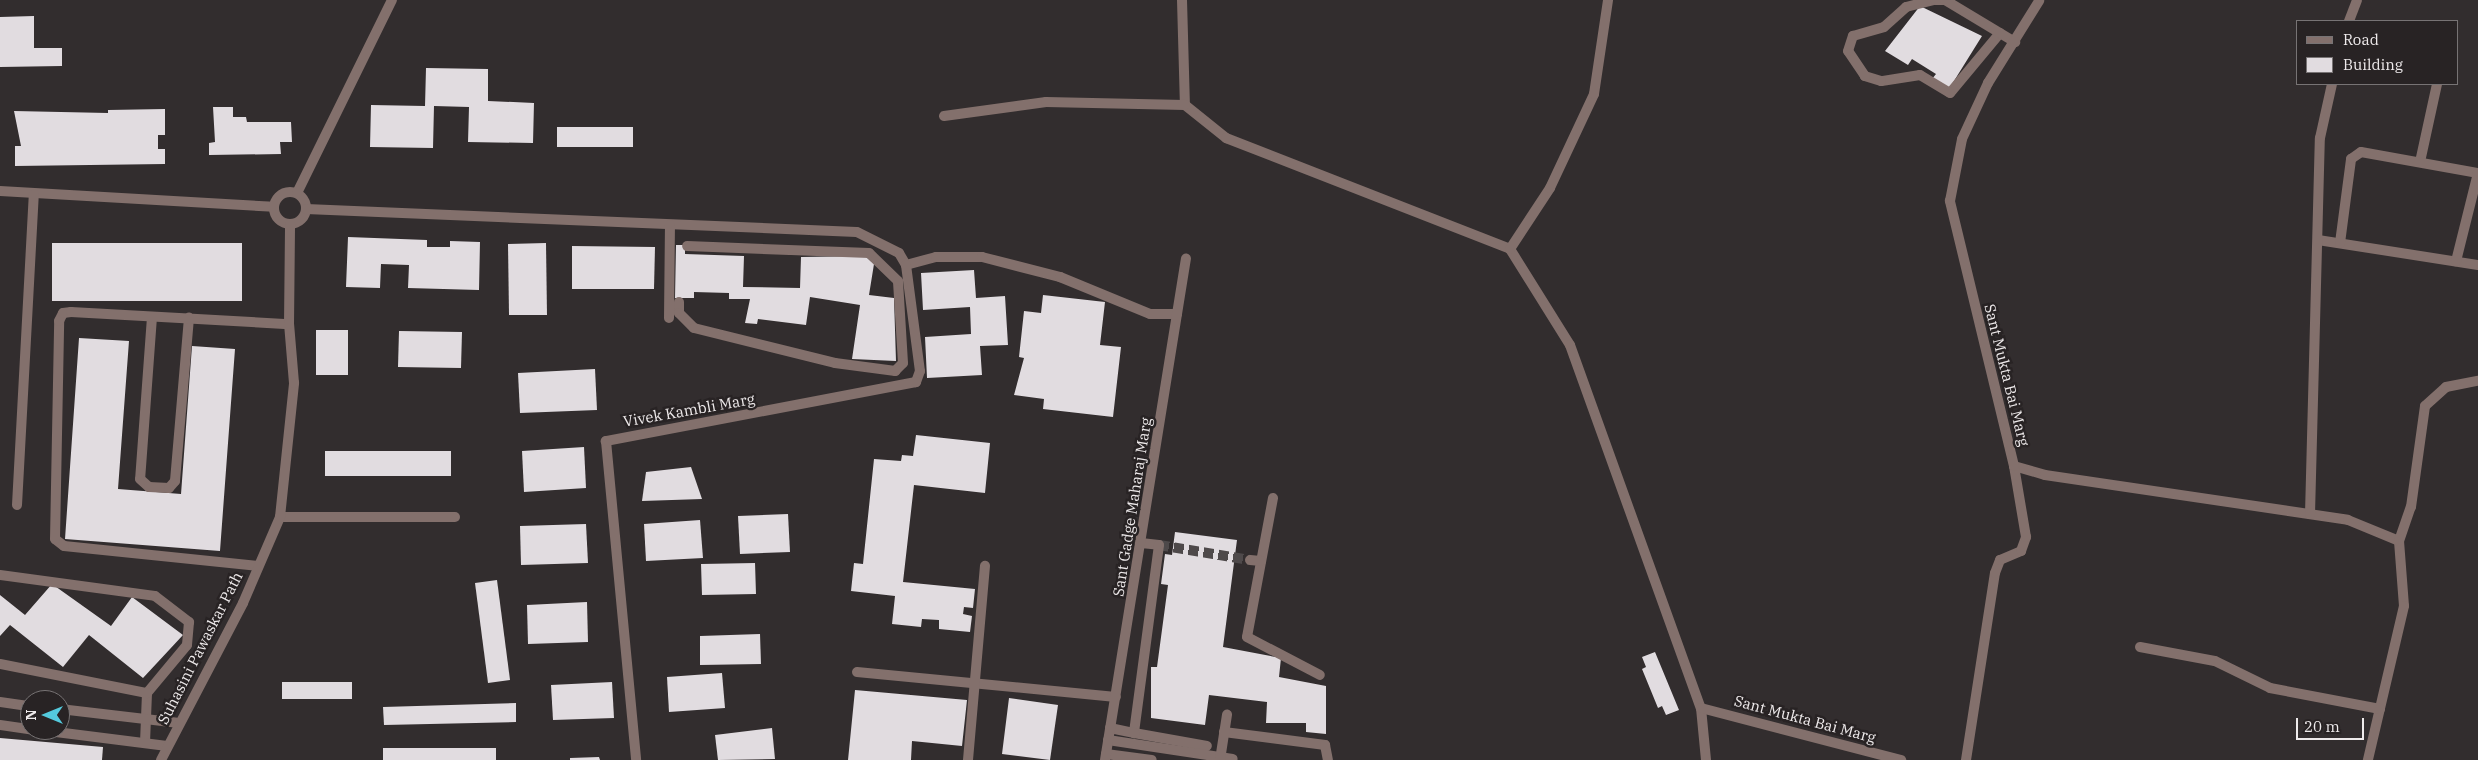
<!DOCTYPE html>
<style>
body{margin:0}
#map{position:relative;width:2478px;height:760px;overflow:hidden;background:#322d2e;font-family:"IBM Plex Serif",serif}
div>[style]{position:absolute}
.building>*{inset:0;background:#e1dce0}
.street-tunnel>*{height:10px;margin-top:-5px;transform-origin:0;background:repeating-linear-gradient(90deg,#4e494a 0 10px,transparent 0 15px)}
.lane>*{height:10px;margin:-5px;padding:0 5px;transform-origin:5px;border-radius:5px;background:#83706c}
.street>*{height:10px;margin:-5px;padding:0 5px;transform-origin:5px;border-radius:5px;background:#83706c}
.street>.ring{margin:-5px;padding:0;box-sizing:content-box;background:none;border:10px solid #83706c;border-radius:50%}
span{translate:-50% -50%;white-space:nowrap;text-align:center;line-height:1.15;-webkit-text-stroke:5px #282324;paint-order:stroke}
.street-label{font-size:15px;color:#eeeaeb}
.legend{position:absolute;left:2296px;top:20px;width:162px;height:65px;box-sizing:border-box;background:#282324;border:1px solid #777374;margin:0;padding:6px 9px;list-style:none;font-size:15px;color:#eeeaeb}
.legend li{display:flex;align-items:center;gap:10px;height:25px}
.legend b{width:25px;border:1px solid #777374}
.north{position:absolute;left:20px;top:690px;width:50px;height:50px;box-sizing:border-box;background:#282324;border:1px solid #777374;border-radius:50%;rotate:270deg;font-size:14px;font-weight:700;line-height:20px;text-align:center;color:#eeeaeb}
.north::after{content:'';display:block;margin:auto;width:18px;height:22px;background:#54cadd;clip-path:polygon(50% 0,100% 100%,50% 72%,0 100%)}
.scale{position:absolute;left:2296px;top:718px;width:68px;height:22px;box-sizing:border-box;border:2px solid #eeeaeb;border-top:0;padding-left:6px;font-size:15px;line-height:18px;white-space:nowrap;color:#eeeaeb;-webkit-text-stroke:4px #282324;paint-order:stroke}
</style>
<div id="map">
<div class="building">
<div style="clip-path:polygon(1920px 6px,1982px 36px,1949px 89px,1932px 79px,1936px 74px,1912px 59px,1908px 65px,1885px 51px)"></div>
<div style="clip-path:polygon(34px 16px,34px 48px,62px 48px,62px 66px,0 67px,0 17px)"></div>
<div style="clip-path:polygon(426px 68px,488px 69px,488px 101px,534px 103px,533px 143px,468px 142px,469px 107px,434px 106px,433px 148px,370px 147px,371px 105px,425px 106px)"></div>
<div style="clip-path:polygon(213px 107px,233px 107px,233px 117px,246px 117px,247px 122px,291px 122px,292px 142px,280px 142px,281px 154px,209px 155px,209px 143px,215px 142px)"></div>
<div style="clip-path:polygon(165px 109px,165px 135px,158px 135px,158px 149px,165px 149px,165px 164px,15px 166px,15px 146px,21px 146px,14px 111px,108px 113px,108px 110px)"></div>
<div style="clip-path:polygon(557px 127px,633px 127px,633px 147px,557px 147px)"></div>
<div style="clip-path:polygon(348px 237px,427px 240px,427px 247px,450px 247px,450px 241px,480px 242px,479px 290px,408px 288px,409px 265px,381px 264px,380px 288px,346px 287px)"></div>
<div style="clip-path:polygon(52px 243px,242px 243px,242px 301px,52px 301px)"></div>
<div style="clip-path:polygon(546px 243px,547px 315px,509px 315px,508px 244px)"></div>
<div style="clip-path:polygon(676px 245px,685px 245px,685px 254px,744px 256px,743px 287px,800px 288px,801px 257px,865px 256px,874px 264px,869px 295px,894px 298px,896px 361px,852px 359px,860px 305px,810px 297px,806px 325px,758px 319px,757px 324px,745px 323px,750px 299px,729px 299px,729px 293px,694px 292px,694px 298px,675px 298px)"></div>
<div style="clip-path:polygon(572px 246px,655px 247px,654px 289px,572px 289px)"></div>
<div style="clip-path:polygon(974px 270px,976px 298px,1005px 296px,1008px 345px,980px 346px,982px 375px,927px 378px,925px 337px,971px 334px,970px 307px,923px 310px,921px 273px)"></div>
<div style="clip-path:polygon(1043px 295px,1105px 302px,1100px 345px,1121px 347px,1113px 417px,1043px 409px,1044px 399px,1014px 395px,1024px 358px,1019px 357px,1024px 311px,1041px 313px)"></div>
<div style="clip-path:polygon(316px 330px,348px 330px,348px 375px,316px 375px)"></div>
<div style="clip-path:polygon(399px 331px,462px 332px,461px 368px,398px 367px)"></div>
<div style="clip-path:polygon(79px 338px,129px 341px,118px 489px,181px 494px,192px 346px,235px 349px,220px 551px,65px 539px)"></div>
<div style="clip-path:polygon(595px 369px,597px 410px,520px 413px,518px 373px)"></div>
<div style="clip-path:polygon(916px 435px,990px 443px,985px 493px,914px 485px,903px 582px,975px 589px,973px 608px,964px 607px,963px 614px,972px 616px,970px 632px,939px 629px,939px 620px,922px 619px,921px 627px,892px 624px,895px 596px,851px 591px,854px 563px,863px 564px,874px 459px,901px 461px,902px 455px,913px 456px)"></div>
<div style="clip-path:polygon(584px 447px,586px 488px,524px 492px,522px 451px)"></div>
<div style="clip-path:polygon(325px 451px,451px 451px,451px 476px,325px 476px)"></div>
<div style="clip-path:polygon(691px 467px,702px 499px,642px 501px,646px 472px)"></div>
<div style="clip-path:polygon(788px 514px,790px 552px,740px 554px,738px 516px)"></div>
<div style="clip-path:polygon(700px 520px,703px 558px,646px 561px,644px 524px)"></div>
<div style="clip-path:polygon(586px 524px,588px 563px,521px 565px,520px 526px)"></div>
<div style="clip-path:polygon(1175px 532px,1237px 540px,1223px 647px,1281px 658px,1279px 677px,1326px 686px,1326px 734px,1306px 732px,1306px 723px,1266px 723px,1267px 702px,1209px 695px,1205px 725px,1151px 718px,1151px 667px,1157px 667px,1168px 585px,1161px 584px,1165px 554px,1172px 555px)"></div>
<div style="clip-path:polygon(755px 563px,756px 594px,702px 595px,701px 564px)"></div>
<div style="clip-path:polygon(497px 580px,510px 680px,488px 683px,475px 583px)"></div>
<div style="clip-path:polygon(52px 584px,111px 626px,132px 597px,183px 635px,143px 678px,89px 635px,63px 667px,10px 625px,0 636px,0 595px,25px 615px)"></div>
<div style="clip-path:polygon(587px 602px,588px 642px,528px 644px,527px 605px)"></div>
<div style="clip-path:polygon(760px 634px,761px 664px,700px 665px,700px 636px)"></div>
<div style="clip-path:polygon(1655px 652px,1679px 710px,1666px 715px,1662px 706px,1658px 708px,1642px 669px,1646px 667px,1642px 657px)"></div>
<div style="clip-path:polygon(722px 673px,725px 708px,669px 712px,667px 677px)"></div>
<div style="clip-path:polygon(282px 682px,352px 682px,352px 699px,282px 699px)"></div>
<div style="clip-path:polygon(612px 682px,614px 718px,553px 720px,551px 685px)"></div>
<div style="clip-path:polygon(855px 690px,967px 700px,962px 746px,912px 741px,911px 760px,848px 760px)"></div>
<div style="clip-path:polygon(1009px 698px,1058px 705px,1050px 760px,1002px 754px)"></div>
<div style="clip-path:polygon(516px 703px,516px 722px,384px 725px,383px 707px)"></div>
<div style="clip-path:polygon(772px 728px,775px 759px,718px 760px,715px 735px)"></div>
<div style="clip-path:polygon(0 738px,103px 747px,102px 760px,0 760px)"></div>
<div style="clip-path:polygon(383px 748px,496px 748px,496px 760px,383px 760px)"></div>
<div style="clip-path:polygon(599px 757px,600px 760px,570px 760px,570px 758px)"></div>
</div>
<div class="street-tunnel">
<div style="left:1159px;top:545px;width:92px;rotate:9.4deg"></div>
</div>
<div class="lane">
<div style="left:906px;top:265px;width:31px;rotate:-15deg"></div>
<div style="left:936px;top:257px;width:46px"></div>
<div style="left:982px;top:257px;width:81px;rotate:14.4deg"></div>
<div style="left:1060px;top:277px;width:97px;rotate:22.3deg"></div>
<div style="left:1150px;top:314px;width:27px"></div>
</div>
<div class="street">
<div style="left:1182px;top:0;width:105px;rotate:88.4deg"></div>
<div style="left:1185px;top:105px;width:53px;rotate:38.8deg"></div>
<div style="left:1226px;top:138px;width:305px;rotate:21.3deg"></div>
<div style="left:1510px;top:249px;width:113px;rotate:58deg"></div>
<div style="left:1570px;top:345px;width:386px;rotate:70.2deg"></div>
<div style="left:1701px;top:708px;width:52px;rotate:84.5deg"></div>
<div style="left:2349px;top:21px;width:22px;rotate:-69deg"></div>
<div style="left:2000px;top:33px;width:78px;rotate:129.8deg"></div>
<div style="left:1950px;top:93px;width:35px;rotate:-149deg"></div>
<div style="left:1920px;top:75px;width:39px;rotate:171deg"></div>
<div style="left:1881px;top:81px;width:17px;rotate:-163deg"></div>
<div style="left:1865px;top:76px;width:30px;rotate:-124deg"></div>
<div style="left:1848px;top:51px;width:16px;rotate:-72deg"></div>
<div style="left:1853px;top:36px;width:32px;rotate:-16deg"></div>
<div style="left:1884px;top:27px;width:30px;rotate:-42deg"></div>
<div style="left:1906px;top:7px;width:30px;rotate:-14deg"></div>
<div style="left:1935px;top:0;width:10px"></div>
<div style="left:1945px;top:0;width:82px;rotate:31deg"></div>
<div style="left:944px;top:116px;width:103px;rotate:-7.8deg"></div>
<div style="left:1046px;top:102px;width:139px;rotate:1.2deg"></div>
<div style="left:2420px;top:162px;width:80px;rotate:-77.7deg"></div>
<div style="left:0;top:191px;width:274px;rotate:3.3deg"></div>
<div class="ring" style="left:274px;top:192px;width:22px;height:22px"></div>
<div style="left:297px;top:193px;width:215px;rotate:-63.8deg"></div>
<div style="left:306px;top:209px;width:551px;rotate:2.39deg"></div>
<div style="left:857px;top:232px;width:47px;rotate:26.6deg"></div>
<div style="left:899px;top:253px;width:14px;rotate:60deg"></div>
<div style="left:906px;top:265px;width:107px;rotate:82.5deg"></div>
<div style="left:920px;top:371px;width:12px;rotate:110deg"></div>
<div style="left:916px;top:382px;width:316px;rotate:169.2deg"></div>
<div style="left:606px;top:441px;width:320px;rotate:84.6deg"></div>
<div style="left:2318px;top:240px;width:162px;rotate:8.9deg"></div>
<div style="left:2340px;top:243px;width:85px;rotate:-82.5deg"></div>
<div style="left:2351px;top:159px;width:12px;rotate:-35deg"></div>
<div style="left:2361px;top:152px;width:119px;rotate:10.2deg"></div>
<div style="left:2478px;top:173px;width:91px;rotate:104deg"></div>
<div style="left:1510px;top:249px;width:73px;rotate:-56.7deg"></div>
<div style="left:1550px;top:188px;width:104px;rotate:-64.9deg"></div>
<div style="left:1594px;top:94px;width:95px;rotate:-81.5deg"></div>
<div style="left:679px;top:302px;width:11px;rotate:90deg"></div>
<div style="left:679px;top:313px;width:21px;rotate:45deg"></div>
<div style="left:694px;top:328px;width:145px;rotate:13.9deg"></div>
<div style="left:835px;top:363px;width:61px;rotate:7.6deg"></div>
<div style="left:895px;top:371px;width:11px;rotate:-45deg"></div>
<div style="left:903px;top:363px;width:82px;rotate:-93.5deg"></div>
<div style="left:898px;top:281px;width:40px;rotate:-136deg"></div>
<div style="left:869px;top:253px;width:182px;rotate:-177.8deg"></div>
<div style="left:152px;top:317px;width:162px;rotate:94.2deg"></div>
<div style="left:140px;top:479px;width:12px;rotate:42deg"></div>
<div style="left:149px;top:487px;width:20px;rotate:3deg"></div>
<div style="left:169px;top:488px;width:9px;rotate:-49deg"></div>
<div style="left:175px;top:481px;width:164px;rotate:-85.1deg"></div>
<div style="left:669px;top:318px;width:93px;rotate:-89.4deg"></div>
<div style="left:2014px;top:466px;width:32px;rotate:16deg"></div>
<div style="left:2045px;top:475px;width:306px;rotate:8.4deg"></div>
<div style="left:2348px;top:520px;width:55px;rotate:22.4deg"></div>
<div style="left:2399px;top:541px;width:65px;rotate:85.6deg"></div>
<div style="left:2404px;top:606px;width:158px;rotate:103.2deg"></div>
<div style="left:1273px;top:498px;width:141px;rotate:100.6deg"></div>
<div style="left:1247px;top:637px;width:82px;rotate:27.5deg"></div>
<div style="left:17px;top:505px;width:311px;rotate:-86.9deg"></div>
<div style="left:2310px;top:514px;width:376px;rotate:-88.5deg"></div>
<div style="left:2320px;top:138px;width:55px;rotate:-77.5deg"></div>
<div style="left:280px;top:517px;width:175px"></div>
<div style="left:2399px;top:541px;width:36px;rotate:-71deg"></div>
<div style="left:2411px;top:507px;width:102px;rotate:-82.1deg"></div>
<div style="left:2425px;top:406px;width:28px;rotate:-42deg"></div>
<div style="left:2446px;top:387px;width:33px;rotate:-11deg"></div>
<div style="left:1141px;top:543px;width:18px;rotate:6deg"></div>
<div style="left:1159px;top:545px;width:190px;rotate:97.6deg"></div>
<div style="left:1134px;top:733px;width:74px;rotate:10.1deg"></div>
<div style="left:1250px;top:560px;width:11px;rotate:5deg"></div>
<div style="left:258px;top:566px;width:195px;rotate:-174.1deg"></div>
<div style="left:64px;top:546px;width:11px;rotate:-142deg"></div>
<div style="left:55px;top:539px;width:218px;rotate:-88.9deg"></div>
<div style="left:59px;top:321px;width:9px;rotate:-63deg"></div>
<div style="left:63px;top:313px;width:8px;rotate:-7deg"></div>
<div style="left:71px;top:312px;width:218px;rotate:3.2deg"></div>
<div style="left:0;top:575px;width:156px;rotate:7.7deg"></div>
<div style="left:155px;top:596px;width:43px;rotate:37.4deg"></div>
<div style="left:189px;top:622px;width:23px;rotate:95deg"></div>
<div style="left:187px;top:645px;width:62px;rotate:129.8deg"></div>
<div style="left:147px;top:693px;width:50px;rotate:92.3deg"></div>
<div style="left:2140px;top:647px;width:76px;rotate:10.6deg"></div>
<div style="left:2215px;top:661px;width:61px;rotate:26.1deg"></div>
<div style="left:2270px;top:688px;width:112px;rotate:10.8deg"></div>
<div style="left:0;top:664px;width:150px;rotate:11.2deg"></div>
<div style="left:857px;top:672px;width:260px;rotate:5.5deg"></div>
<div style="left:0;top:702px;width:30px;rotate:8deg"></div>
<div style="left:1701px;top:708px;width:207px;rotate:14.6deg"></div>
<div style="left:60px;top:709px;width:120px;rotate:6.7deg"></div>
<div style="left:0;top:725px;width:30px;rotate:8deg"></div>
<div style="left:1110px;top:728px;width:25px;rotate:12deg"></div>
<div style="left:40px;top:730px;width:128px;rotate:7.2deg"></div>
<div style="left:1224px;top:732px;width:102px;rotate:7.3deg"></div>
<div style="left:1325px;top:745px;width:15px;rotate:79deg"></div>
<div style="left:1108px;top:740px;width:126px;rotate:8.6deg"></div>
<div style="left:1106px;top:754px;width:46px;rotate:7.4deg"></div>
<div style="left:161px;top:760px;width:177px;rotate:-62.4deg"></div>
<div style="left:243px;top:603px;width:94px;rotate:-66.7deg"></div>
<div style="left:280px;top:517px;width:135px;rotate:-84deg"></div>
<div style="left:294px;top:383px;width:59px;rotate:-94.8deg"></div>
<div style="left:289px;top:324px;width:100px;rotate:-89.4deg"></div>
<div style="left:968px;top:760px;width:195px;rotate:-85deg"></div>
<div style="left:1105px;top:760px;width:508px;rotate:-80.83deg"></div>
<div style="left:1220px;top:760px;width:46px;rotate:-81.2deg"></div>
<div style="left:1966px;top:760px;width:189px;rotate:-81.2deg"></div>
<div style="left:1995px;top:573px;width:14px;rotate:-69deg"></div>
<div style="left:2000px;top:560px;width:23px;rotate:-23deg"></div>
<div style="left:2021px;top:551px;width:15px;rotate:-70deg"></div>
<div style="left:2026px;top:537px;width:72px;rotate:-99.6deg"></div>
<div style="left:2014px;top:466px;width:273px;rotate:-103.6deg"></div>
<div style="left:1950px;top:201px;width:63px;rotate:-79deg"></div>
<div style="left:1962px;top:139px;width:62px;rotate:-65.1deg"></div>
<div style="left:1988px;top:83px;width:97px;rotate:-58.1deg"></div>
</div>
<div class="street-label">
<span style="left:2007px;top:375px;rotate:76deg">Sant Mukta Bai Marg</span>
<span style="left:689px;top:410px;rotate:-10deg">Vivek Kambli Marg</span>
<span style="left:1132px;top:507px;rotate:-81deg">Sant Gadge Maharaj Marg</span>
<span style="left:200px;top:648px;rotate:-63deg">Suhasini Pawaskar Path</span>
<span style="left:1805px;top:719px;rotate:15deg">Sant Mukta Bai Marg</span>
</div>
<ul class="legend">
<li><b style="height:6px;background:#83706c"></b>Road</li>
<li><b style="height:14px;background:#e1dce0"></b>Building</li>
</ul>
<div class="north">N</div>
<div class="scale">20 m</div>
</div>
